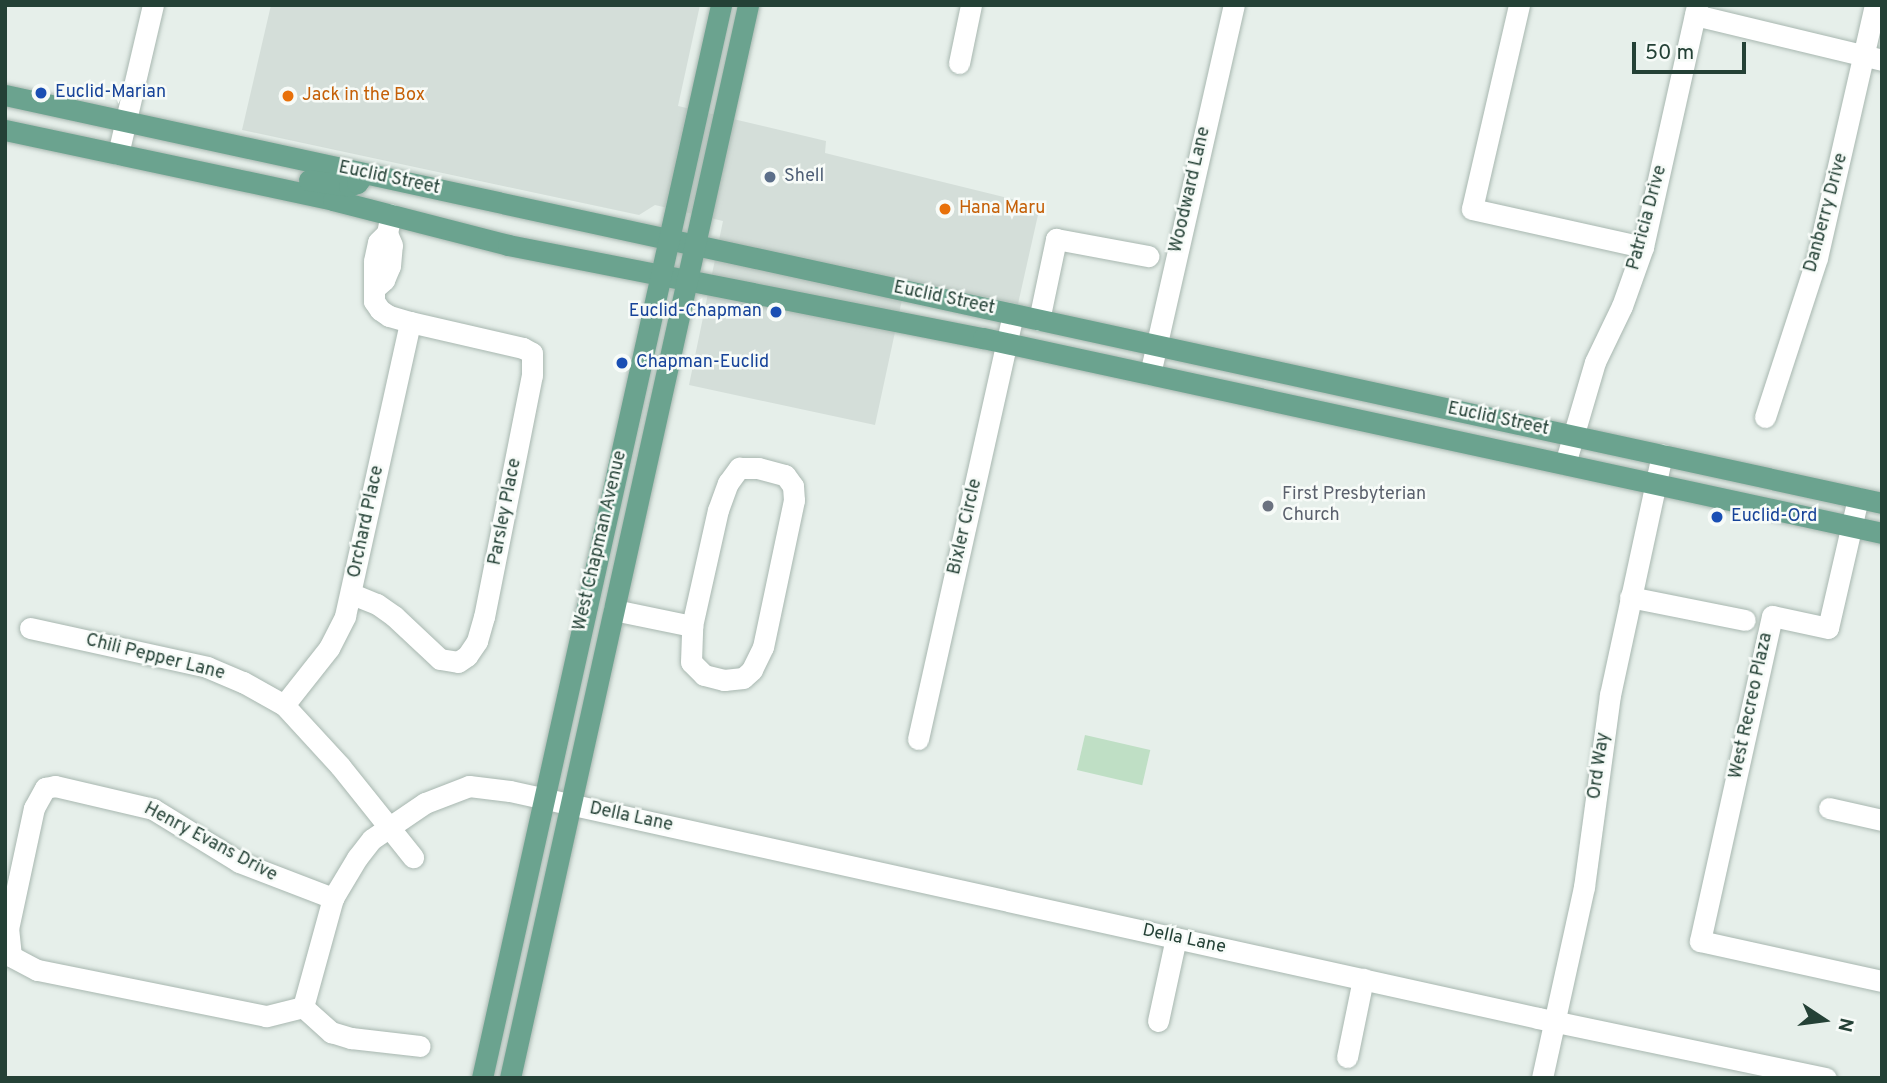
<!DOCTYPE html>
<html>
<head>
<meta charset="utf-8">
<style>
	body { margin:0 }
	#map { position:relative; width:1887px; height:1083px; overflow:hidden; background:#e6efea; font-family:Overpass,sans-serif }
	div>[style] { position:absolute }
	.built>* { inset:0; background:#d4ded9 }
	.green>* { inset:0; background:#bfdfc5; transform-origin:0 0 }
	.roads { filter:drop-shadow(0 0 2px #a8b7b0) drop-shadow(0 0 2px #a8b7b0) }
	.minor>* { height:21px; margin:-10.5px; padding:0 10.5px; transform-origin:10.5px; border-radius:10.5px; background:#fff }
	.major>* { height:21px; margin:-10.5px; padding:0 10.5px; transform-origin:10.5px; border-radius:10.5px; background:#6ba38f }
	.dots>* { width:19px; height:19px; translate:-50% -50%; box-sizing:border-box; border:4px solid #f7fbf8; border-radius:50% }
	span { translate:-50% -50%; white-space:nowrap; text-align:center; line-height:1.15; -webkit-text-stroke:5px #f7fbf8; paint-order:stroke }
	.transit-label { font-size:18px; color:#164399 }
	.left { translate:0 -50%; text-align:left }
	.right { translate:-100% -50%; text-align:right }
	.food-label { font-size:18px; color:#c56008 }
	.service-label { font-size:18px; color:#4e5e75 }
	.street-label { font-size:18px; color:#244136 }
	.worship-label { font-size:18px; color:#5b616d }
	.frame { position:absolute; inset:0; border:7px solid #244136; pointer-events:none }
	.north { position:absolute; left:1789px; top:985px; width:70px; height:70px; -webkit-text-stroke:5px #f7fbf8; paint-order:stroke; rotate:103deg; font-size:19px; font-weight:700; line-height:28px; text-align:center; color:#244136 }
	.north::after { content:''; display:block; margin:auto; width:24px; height:32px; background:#244136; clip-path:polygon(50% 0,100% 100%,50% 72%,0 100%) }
	.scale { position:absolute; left:1632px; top:42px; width:114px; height:32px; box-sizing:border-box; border:4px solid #244136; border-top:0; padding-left:9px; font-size:21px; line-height:24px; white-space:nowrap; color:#244136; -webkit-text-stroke:5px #f7fbf8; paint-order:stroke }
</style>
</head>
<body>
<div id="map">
	<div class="built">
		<i style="clip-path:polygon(271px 5px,700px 5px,678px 106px,826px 141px,825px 153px,1040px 206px,1018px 304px,906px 281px,875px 425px,689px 385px,723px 221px,655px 205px,639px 215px,242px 130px)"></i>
	</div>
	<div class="green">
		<i style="left:1085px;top:735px;width:67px;height:36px;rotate:13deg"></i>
	</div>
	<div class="roads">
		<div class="minor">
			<i style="left:1519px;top:5px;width:209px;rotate:103deg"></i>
			<i style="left:1472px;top:209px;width:175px;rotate:12.5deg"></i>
			<i style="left:1695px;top:15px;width:192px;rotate:13.5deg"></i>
			<i style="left:959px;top:63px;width:59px;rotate:-78.3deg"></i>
			<i style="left:118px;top:154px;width:153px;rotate:-76.8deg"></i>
			<i style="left:376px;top:287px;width:11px;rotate:-41deg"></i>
			<i style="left:384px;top:280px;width:15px;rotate:-67deg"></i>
			<i style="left:390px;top:266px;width:21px;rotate:-85deg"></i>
			<i style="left:392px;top:245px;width:13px;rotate:-113deg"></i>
			<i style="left:1039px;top:320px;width:83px;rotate:-78.1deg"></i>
			<i style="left:1056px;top:239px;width:94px;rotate:10.5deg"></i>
			<i style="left:1150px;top:374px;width:378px;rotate:-77.2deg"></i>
			<i style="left:1765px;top:417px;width:167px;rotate:-71.9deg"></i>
			<i style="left:1817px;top:258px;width:260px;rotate:-77.1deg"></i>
			<i style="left:1565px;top:464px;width:106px;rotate:-73.6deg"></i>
			<i style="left:1595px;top:362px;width:62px;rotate:-64.3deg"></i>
			<i style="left:1622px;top:306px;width:63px;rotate:-70.4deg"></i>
			<i style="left:1643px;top:247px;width:248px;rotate:-77.4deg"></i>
			<i style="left:739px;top:468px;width:19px"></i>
			<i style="left:758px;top:468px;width:28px;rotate:15deg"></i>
			<i style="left:785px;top:475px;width:14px;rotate:54deg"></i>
			<i style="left:793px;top:486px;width:14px;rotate:86deg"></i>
			<i style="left:794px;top:500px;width:150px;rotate:101.9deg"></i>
			<i style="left:763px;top:647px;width:25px;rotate:116deg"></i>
			<i style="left:752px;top:670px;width:12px;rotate:138deg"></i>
			<i style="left:743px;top:678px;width:19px;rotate:174deg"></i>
			<i style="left:724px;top:680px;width:21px;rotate:-166deg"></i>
			<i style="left:704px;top:675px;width:18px;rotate:-135deg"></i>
			<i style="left:691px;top:662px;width:36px;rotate:-88deg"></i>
			<i style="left:692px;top:626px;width:119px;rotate:-77.4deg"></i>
			<i style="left:718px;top:510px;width:29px;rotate:-70deg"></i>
			<i style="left:728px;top:483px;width:19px;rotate:-54deg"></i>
			<i style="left:1858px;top:498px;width:133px;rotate:103deg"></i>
			<i style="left:1828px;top:628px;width:57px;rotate:-167.9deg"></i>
			<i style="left:1772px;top:616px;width:333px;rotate:102.5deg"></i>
			<i style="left:1700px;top:941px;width:186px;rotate:12.4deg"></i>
			<i style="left:352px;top:594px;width:27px;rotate:22deg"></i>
			<i style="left:377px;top:604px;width:21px;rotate:35deg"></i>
			<i style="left:394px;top:616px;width:63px;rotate:43.1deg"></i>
			<i style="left:440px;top:659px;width:18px;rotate:9deg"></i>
			<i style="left:458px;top:662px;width:11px;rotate:-34deg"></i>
			<i style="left:467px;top:656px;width:18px;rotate:-56deg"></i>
			<i style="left:477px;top:641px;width:25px;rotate:-74deg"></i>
			<i style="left:484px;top:617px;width:247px;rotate:-78.8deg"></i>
			<i style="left:532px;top:375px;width:22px;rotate:-90deg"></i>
			<i style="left:532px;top:353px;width:10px;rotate:-151deg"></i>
			<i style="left:523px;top:348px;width:116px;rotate:-167deg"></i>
			<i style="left:410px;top:322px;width:22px;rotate:-164deg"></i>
			<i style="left:389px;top:316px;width:11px;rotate:-146deg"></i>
			<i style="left:380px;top:310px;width:11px;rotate:-124deg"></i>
			<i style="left:374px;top:301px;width:40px;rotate:-90deg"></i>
			<i style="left:374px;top:261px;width:19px;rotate:-78deg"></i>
			<i style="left:378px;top:242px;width:13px;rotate:-45deg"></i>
			<i style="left:387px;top:233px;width:19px;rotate:-78deg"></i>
			<i style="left:1630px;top:597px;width:117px;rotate:11.3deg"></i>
			<i style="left:614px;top:610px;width:80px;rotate:11.6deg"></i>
			<i style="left:30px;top:628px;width:181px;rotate:12.4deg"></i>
			<i style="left:207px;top:667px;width:39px;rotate:23deg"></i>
			<i style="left:243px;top:682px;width:47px;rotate:29.3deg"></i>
			<i style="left:284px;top:705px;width:83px;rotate:47.4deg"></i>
			<i style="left:340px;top:766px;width:117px;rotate:51.3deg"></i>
			<i style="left:284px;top:705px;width:73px;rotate:-51.7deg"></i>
			<i style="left:329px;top:648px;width:36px;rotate:-63deg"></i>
			<i style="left:345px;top:616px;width:301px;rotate:-77.5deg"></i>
			<i style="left:918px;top:739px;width:435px;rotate:-77.4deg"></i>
			<i style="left:1829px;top:808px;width:54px;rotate:12.8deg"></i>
			<i style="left:303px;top:1007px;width:113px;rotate:-74.6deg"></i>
			<i style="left:333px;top:898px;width:47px;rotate:-59deg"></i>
			<i style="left:357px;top:858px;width:24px;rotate:-52deg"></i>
			<i style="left:372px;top:839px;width:64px;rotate:-34.2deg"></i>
			<i style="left:425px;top:803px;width:47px;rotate:-21.1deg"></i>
			<i style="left:469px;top:786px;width:41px;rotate:7deg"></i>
			<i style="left:510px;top:791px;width:1053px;rotate:12.45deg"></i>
			<i style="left:1538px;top:1018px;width:294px;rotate:11.8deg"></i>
			<i style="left:303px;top:1007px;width:38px;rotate:166deg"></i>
			<i style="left:266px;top:1016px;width:234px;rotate:-168.6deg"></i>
			<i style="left:37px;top:970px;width:30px;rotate:-152deg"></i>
			<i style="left:11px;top:956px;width:27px;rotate:-96deg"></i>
			<i style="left:8px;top:929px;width:124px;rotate:-77.9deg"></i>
			<i style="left:34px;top:808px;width:23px;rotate:-61deg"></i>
			<i style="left:45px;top:788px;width:10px;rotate:-11deg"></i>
			<i style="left:55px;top:786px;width:101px;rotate:13.2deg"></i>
			<i style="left:153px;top:809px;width:101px;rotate:31.6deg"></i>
			<i style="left:239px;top:862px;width:101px;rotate:21deg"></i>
			<i style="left:303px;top:1007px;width:38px;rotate:42deg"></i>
			<i style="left:331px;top:1032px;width:21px;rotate:17deg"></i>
			<i style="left:351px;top:1038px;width:69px;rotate:6.6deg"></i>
			<i style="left:1158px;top:1021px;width:85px;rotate:-77.8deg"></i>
			<i style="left:1347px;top:1057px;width:80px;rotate:-78.4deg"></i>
			<i style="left:1542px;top:1078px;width:196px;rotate:-77.6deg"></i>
			<i style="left:1584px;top:887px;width:194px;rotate:-82.3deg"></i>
			<i style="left:1610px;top:695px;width:246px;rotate:-77.8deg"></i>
		</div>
		<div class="major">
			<i style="left:5px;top:95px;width:1921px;rotate:12.26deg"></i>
			<i style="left:5px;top:130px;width:335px;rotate:12deg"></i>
			<i style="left:333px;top:200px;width:181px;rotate:14.4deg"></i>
			<i style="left:508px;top:245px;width:484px;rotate:11.1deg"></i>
			<i style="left:983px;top:338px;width:920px;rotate:12.24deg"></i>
			<i style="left:309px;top:180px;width:40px;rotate:8.5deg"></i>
			<i style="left:349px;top:186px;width:9px;rotate:-21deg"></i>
			<i style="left:357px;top:183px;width:11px;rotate:-52deg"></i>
			<i style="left:482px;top:1078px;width:1099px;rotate:-77.44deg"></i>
			<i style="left:510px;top:1078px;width:1099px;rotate:-77.49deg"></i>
		</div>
	</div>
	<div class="dots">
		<i style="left:41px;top:93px;background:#1a4fb4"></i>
		<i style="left:288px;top:96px;background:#e8710a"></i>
		<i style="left:770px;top:177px;background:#5c6f8a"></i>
		<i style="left:945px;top:209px;background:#e8710a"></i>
		<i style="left:776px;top:312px;background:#1a4fb4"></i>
		<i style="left:622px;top:363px;background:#1a4fb4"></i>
		<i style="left:1268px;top:506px;background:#6b7280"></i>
		<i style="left:1717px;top:517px;background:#1a4fb4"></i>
	</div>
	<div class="transit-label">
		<span class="left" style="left:55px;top:93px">Euclid-Marian</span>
		<span class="right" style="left:762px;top:312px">Euclid-Chapman</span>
		<span class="left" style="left:636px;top:363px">Chapman-Euclid</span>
		<span class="left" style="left:1731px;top:517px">Euclid-Ord</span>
	</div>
	<div class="food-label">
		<span class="left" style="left:302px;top:96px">Jack in the Box</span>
		<span class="left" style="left:959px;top:209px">Hana Maru</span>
	</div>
	<div class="service-label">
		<span class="left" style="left:784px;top:177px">Shell</span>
	</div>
	<div class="street-label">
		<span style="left:389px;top:179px;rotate:12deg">Euclid Street</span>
		<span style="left:1191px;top:190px;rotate:-77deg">Woodward Lane</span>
		<span style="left:1827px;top:213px;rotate:-75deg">Danberry Drive</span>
		<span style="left:1648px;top:218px;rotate:-75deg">Patricia Drive</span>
		<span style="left:944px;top:299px;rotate:12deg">Euclid Street</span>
		<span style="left:1498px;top:420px;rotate:12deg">Euclid Street</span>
		<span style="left:506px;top:512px;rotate:-79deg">Parsley Place</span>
		<span style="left:367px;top:522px;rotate:-78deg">Orchard Place</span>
		<span style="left:966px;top:527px;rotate:-77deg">Bixler Circle</span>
		<span style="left:601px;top:541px;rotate:-77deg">West Chapman Avenue</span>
		<span style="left:155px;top:658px;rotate:14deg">Chili Pepper Lane</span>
		<span style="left:1752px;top:706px;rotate:-78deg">West Recreo Plaza</span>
		<span style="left:1600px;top:766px;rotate:-82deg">Ord Way</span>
		<span style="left:631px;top:818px;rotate:12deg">Della Lane</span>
		<span style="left:210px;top:843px;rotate:28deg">Henry Evans Drive</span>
		<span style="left:1184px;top:940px;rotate:12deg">Della Lane</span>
	</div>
	<div class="worship-label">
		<span class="left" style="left:1282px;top:506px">First Presbyterian<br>Church</span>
	</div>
	<div class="frame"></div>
	<div class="north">N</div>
	<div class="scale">50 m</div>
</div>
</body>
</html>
